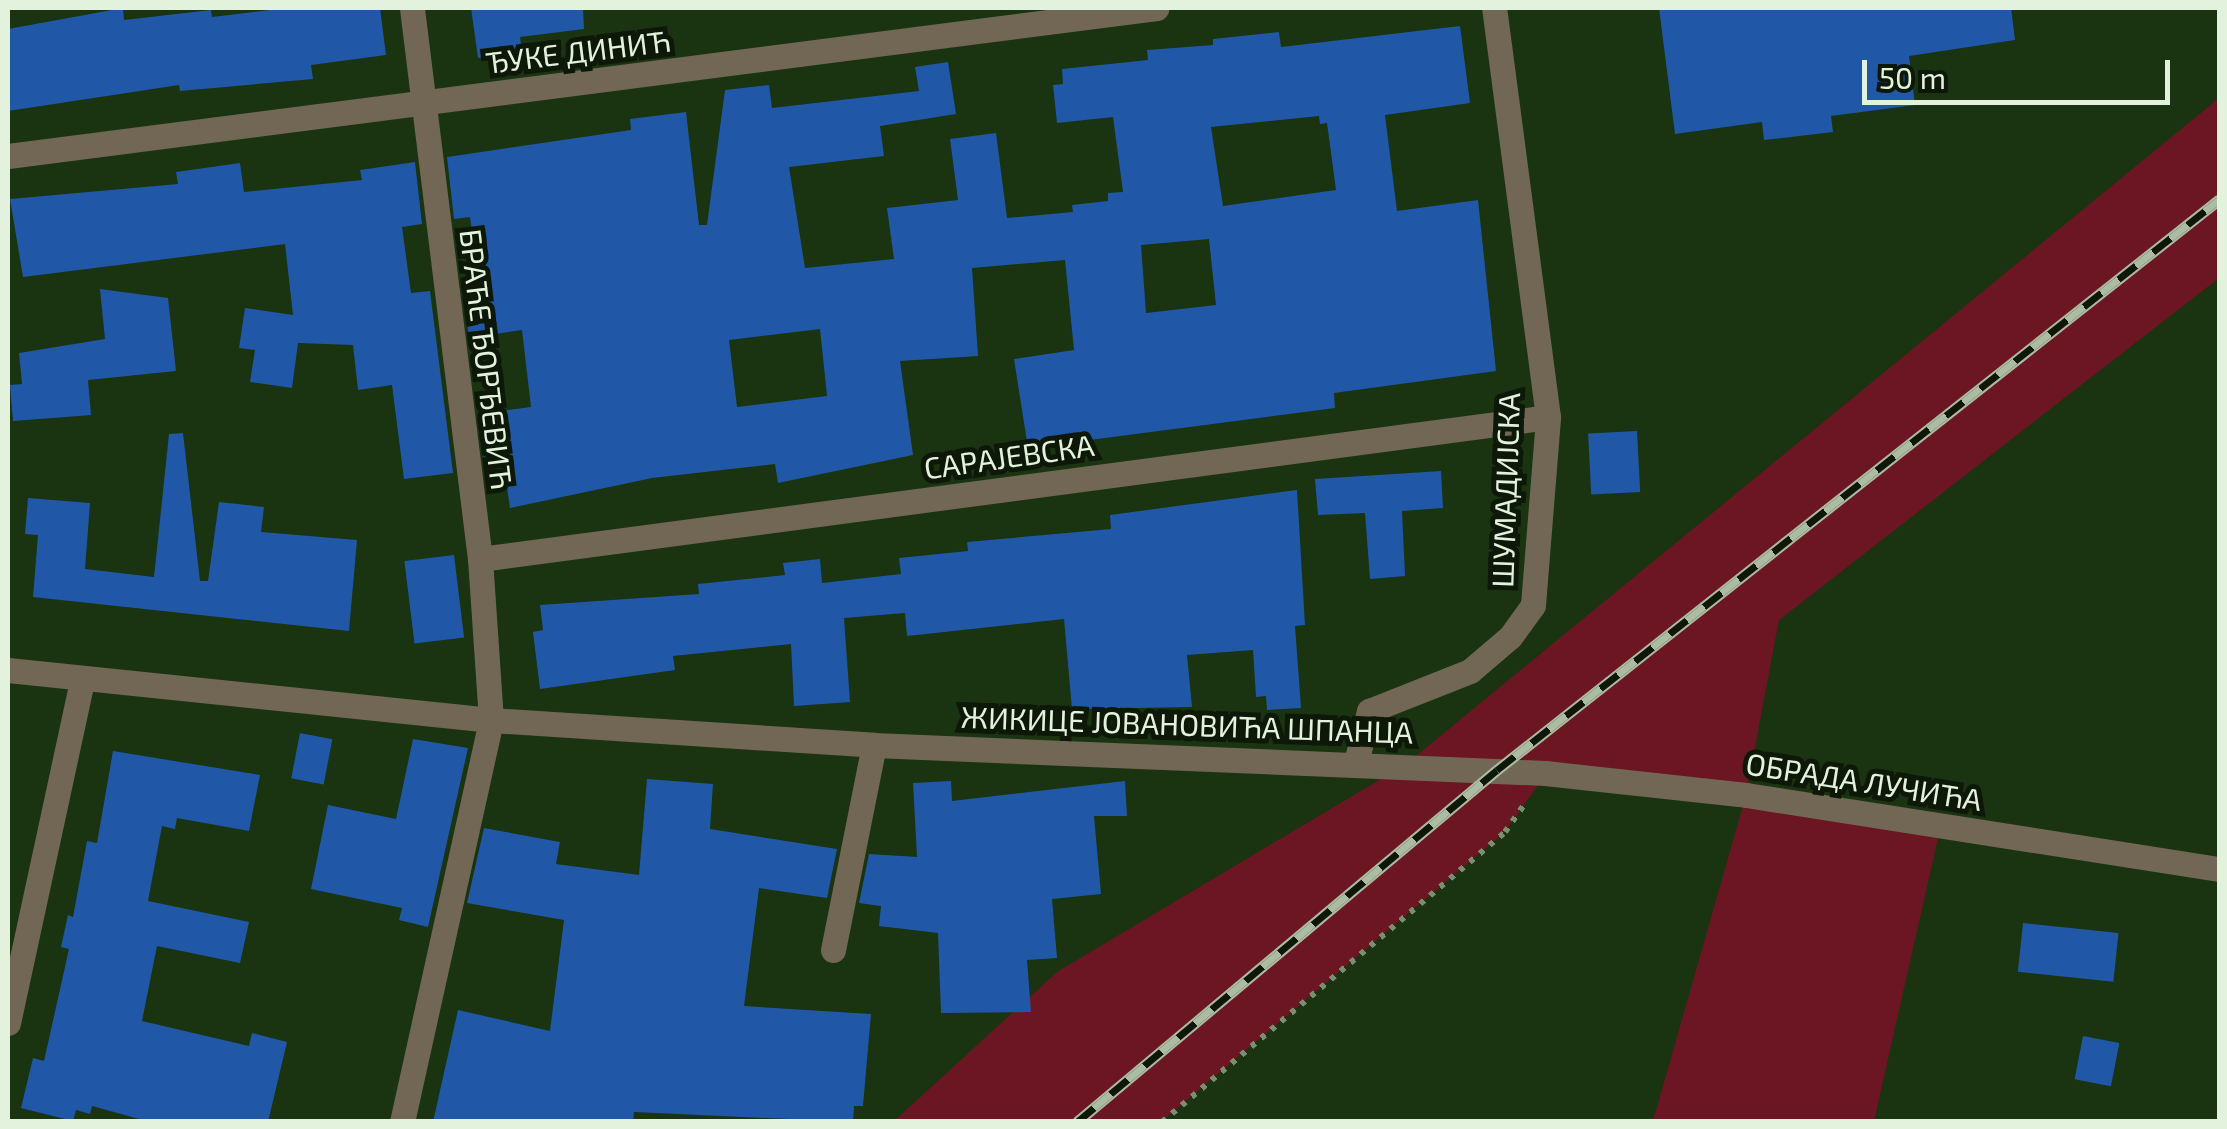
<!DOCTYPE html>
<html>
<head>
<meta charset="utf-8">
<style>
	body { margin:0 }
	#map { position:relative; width:2227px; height:1129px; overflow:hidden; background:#1a3310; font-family:"Exo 2",sans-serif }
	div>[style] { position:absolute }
	.green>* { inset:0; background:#6c1623 }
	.building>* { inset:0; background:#2058a7; transform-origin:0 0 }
	.path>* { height:6px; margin-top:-3px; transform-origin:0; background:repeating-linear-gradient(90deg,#7a8f72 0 5px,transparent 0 13px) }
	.minor>* { height:25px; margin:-12.5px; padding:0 12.5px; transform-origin:12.5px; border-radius:12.5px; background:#726755 }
	.rail>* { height:11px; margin-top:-5.5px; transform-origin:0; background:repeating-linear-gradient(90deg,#0d1809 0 22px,#aabda3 0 44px); box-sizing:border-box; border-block:2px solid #aabda3 }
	span { translate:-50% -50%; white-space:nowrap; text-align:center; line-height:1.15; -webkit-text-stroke:10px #0d1809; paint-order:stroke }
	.street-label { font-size:30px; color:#e2f2dc }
	.frame { position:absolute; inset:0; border:10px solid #e2f2dc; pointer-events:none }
	.scale { position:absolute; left:1862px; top:60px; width:308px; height:45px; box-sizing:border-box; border:5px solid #e2f2dc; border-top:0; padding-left:12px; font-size:30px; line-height:35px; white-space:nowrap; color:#e2f2dc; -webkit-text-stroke:8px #0d1809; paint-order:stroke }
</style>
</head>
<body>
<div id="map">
	<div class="green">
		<i style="clip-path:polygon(2219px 98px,2219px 278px,1779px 620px,1746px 795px,1941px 825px,1874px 1121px,1653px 1121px,1746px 795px,1546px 774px,1505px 832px,1162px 1121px,893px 1122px,1057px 972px,1406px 764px)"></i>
	</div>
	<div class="building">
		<i style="clip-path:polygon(123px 8px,124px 20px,211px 10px,212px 17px,286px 8px,380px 8px,386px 55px,311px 65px,313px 79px,180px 91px,179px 85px,8px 111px,8px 29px)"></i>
		<i style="clip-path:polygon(471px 8px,583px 8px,584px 29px,520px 37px,522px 52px,478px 58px)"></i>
		<i style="clip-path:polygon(1659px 8px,2011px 8px,2015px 40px,1909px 56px,1915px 105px,1831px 116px,1833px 132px,1764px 140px,1762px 122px,1675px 134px)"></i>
		<i style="clip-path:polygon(evenodd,1460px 26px,1470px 103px,1385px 115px,1397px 211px,1478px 200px,1496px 371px,1334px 393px,1335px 408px,1028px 448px,1014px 359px,1074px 350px,1065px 260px,972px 268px,978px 356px,900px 361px,913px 455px,778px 483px,775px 464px,652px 478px,510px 508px,504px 466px,485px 469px,479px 414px,531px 407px,522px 330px,469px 338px,463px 286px,479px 284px,470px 217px,454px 219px,447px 157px,631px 130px,630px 119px,686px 112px,699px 225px,707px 225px,725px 90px,769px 85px,772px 108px,919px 91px,915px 67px,948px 62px,956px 114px,880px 126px,884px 156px,789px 167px,805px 268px,894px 259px,887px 208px,958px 200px,950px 139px,996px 133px,1007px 218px,1073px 212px,1072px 205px,1108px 201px,1108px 193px,1123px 192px,1113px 117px,1057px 123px,1053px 85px,1063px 84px,1062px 69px,1148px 60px,1147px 50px,1213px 45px,1213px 39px,1279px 32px,1281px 47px,1460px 26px,1319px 116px,1320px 124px,1327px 123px,1336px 190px,1223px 206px,1211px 127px,1319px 116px,1460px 26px,1209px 239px,1216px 305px,1146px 313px,1141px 245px,1209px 239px,1460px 26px,820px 329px,827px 396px,737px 407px,729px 340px,820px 329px)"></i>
		<i style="clip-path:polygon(415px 162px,422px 224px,402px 227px,411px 293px,430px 291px,453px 473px,404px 479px,392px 385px,358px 390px,353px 345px,298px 343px,292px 388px,250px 382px,255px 350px,239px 348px,245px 308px,293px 315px,285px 244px,23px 277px,10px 199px,178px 184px,176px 172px,240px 163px,244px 192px,362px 180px,360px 170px)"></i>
		<i style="clip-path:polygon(100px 289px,168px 298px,176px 371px,88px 380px,91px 415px,13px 421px,10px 385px,22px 384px,19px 353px,105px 339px)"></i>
		<i style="left:1637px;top:431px;width:61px;height:49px;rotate:87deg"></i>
		<i style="clip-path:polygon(183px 433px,200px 581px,208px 581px,219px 502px,264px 507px,261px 532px,357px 540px,349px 631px,33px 597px,38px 535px,25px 534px,28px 498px,90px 503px,85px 569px,154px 577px,169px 434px)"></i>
		<i style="clip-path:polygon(1441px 471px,1443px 508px,1402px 511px,1405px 576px,1370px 579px,1365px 513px,1318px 515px,1315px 479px)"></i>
		<i style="clip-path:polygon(1297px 490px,1305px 625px,1295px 626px,1301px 708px,1267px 710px,1266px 696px,1256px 697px,1253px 650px,1187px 655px,1192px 707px,1072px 709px,1064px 619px,907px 636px,905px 613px,844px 618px,850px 702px,794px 706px,791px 644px,673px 656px,675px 670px,540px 689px,533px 632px,543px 630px,540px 605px,699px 594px,698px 584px,785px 575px,783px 563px,820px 559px,822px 583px,901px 574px,899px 558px,968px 551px,967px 542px,1111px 529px,1110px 515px)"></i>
		<i style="left:454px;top:555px;width:83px;height:50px;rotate:83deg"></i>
		<i style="left:300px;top:733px;width:33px;height:46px;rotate:11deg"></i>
		<i style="clip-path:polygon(413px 739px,468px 748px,428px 927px,399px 920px,402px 908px,311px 889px,328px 805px,396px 819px)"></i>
		<i style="clip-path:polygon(113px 751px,260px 775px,249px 831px,177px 818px,175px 829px,162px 826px,148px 901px,249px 922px,240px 963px,157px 946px,142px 1021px,249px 1046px,252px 1033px,287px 1042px,268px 1122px,150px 1122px,92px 1106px,90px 1114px,76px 1110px,73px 1121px,21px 1108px,33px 1058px,44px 1061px,69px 949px,61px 947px,68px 915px,73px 917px,87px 841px,97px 843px)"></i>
		<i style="clip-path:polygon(647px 779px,713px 784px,710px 829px,837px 849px,827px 898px,759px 888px,744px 1006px,871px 1014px,863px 1106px,854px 1106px,853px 1122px,634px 1112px,633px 1122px,433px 1122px,458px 1010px,550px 1031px,564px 920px,467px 903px,484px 828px,560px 842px,556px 864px,639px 875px)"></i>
		<i style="clip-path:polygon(951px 781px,952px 801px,1125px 781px,1127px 816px,1094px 816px,1101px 894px,1052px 899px,1057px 958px,1027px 960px,1031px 1012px,941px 1013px,938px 933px,879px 926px,881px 906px,859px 903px,869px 854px,917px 857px,913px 783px)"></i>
		<i style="left:2023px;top:923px;width:96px;height:49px;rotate:6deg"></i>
		<i style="left:2083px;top:1036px;width:37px;height:44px;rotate:11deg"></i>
	</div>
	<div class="path">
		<i style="left:1162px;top:1122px;width:449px;rotate:-40.2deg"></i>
		<i style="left:1505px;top:832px;width:35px;rotate:-55deg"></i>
	</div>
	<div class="minor">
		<i style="left:8px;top:156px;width:1158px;rotate:-7.34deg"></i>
		<i style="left:480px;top:559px;width:1077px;rotate:-7.57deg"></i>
		<i style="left:8px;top:670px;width:486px;rotate:5.9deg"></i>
		<i style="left:491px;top:720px;width:384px;rotate:3.7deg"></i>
		<i style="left:874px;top:745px;width:672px;rotate:2.39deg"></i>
		<i style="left:1545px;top:773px;width:202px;rotate:6.2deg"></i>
		<i style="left:1746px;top:795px;width:480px;rotate:8.9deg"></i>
		<i style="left:1356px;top:762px;width:53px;rotate:-75.7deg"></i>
		<i style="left:1369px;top:711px;width:109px;rotate:-21.6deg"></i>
		<i style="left:1470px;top:671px;width:52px;rotate:-40.4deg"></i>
		<i style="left:1510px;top:637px;width:39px;rotate:-54deg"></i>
		<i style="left:1533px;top:605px;width:189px;rotate:-85.4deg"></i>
		<i style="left:1548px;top:417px;width:413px;rotate:-97.5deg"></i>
		<i style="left:833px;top:950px;width:209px;rotate:-78.7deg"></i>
		<i style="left:8px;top:1023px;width:351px;rotate:-77.8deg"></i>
		<i style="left:402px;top:1122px;width:412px;rotate:-77.5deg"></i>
		<i style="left:491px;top:720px;width:161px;rotate:-93.9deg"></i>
		<i style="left:480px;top:559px;width:555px;rotate:-97.04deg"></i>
	</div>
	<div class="rail">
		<i style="left:1077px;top:1122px;width:548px;rotate:-39.97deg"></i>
		<i style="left:1497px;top:770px;width:921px;rotate:-38.3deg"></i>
	</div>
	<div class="street-label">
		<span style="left:578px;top:51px;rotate:-7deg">ЂУКЕ ДИНИЋ</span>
		<span style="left:487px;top:359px;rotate:83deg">БРАЋЕ ЂОРЂЕВИЋ</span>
		<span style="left:1009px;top:456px;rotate:-8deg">САРАЈЕВСКА</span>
		<span style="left:1505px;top:490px;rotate:-88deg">ШУМАДИЈСКА</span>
		<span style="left:1187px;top:724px;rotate:2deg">ЖИКИЦЕ ЈОВАНОВИЋА ШПАНЦА</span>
		<span style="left:1864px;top:781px;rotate:9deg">ОБРАДА ЛУЧИЋА</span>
	</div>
	<div class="frame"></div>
	<div class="scale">50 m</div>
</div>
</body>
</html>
